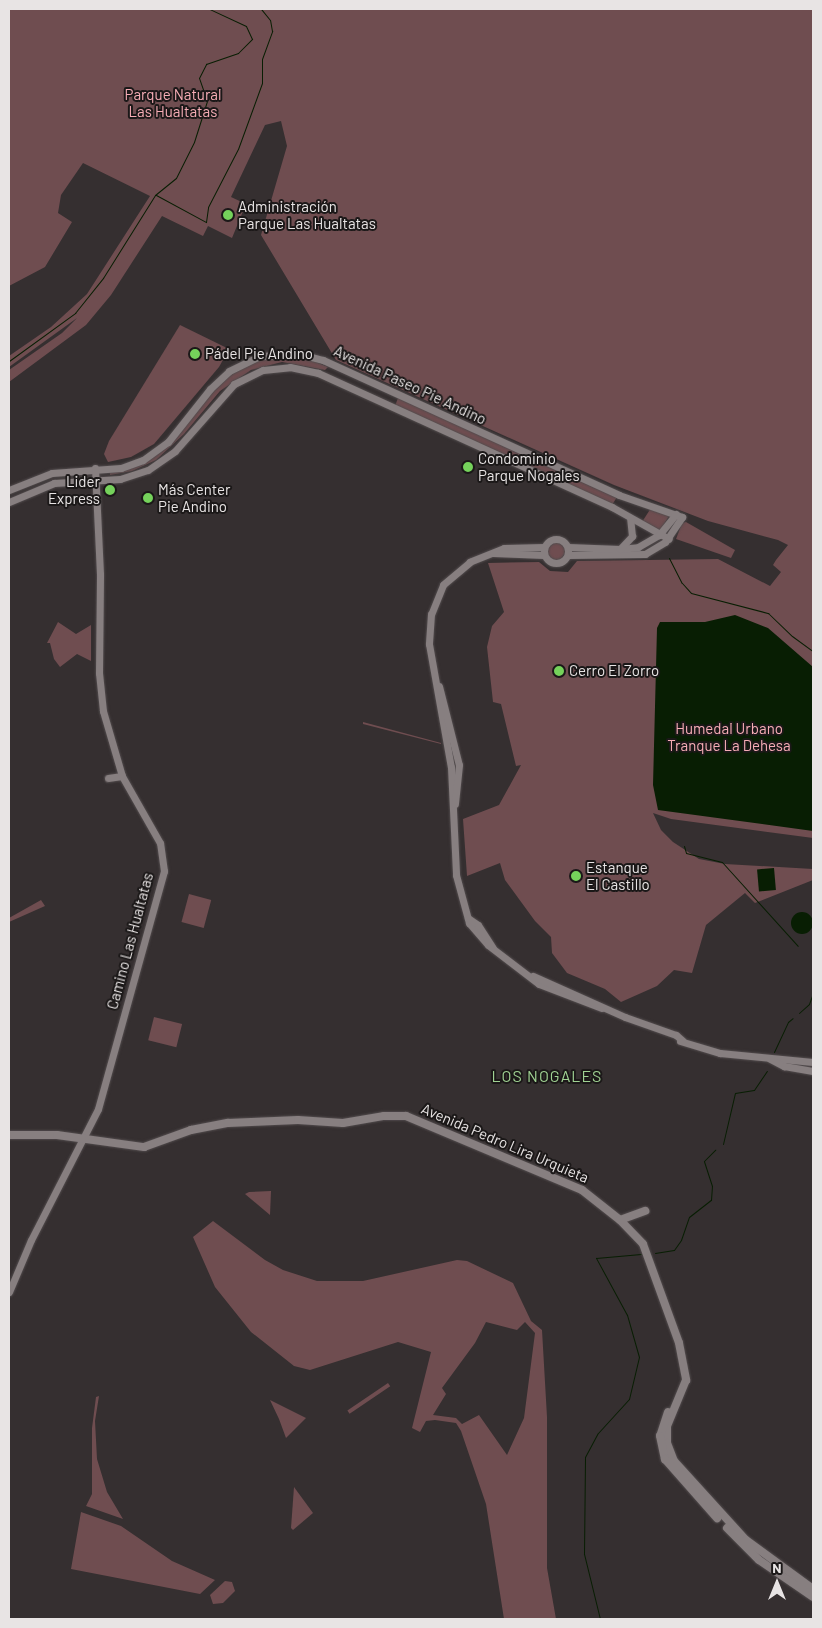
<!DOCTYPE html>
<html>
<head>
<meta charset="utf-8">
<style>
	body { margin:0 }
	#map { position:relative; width:822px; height:1628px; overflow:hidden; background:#352f30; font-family:Barlow,sans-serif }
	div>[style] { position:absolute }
	.green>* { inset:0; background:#6f4d50; transform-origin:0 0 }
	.round { border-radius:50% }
	.water>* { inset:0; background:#081e03; transform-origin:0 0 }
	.stream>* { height:1px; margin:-0.5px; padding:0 0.5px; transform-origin:0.5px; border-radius:0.5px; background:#081e03 }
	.roads { filter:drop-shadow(0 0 1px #524c4d) drop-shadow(0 0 1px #524c4d) }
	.tertiary>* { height:7px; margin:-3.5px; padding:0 3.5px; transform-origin:3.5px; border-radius:3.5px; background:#877f80 }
	.tertiary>.ring { margin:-3.5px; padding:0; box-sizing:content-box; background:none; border:7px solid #877f80; border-radius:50% }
	.secondary>* { height:8px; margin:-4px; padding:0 4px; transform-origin:4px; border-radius:4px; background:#877f80 }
	.dots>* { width:14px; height:14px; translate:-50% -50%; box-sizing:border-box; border:2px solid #1b1818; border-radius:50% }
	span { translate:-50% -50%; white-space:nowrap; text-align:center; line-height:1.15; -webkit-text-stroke:4px #1b1818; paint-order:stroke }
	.park-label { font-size:15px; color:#f7adb6 }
	.poi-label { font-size:15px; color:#e8e4e4 }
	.left { translate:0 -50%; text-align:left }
	.right { translate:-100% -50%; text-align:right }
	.street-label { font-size:15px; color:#e8e4e4 }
	.neighbourhood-label { font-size:16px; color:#a0d293; letter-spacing:1px }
	.frame { position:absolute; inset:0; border:10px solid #e8e4e4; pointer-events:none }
	.north { position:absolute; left:752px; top:1558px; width:50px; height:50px; -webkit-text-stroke:4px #1b1818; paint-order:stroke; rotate:0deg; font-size:14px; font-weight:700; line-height:20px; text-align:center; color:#e8e4e4 }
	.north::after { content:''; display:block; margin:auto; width:18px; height:22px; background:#e8e4e4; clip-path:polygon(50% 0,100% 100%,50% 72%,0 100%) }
</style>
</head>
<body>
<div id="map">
	<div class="green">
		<i style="clip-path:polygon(9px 9px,813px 9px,813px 838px,671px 819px,653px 813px,661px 830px,673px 842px,699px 859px,725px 864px,813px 869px,813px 880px,755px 903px,745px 893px,706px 925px,692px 973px,674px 970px,657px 986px,621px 1002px,605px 989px,567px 973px,552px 953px,551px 937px,535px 921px,505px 880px,500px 863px,467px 876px,463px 819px,499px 805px,521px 765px,516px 766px,501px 704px,493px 702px,487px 647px,492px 626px,504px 612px,488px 563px,539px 562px,550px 571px,568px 572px,577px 561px,718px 559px,770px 586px,781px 572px,773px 565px,776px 560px,788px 545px,778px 540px,708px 521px,614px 485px,336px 360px,261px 235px,287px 146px,281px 121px,265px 125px,231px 197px,246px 204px,232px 238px,208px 226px,203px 236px,162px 216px,111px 295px,86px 325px,9px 382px,9px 370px,62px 333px,77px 318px,9px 367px,9px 356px,51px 327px,87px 294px,150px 196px,83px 163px,61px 195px,58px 213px,72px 222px,45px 267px,9px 286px)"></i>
		<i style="clip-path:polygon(180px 325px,229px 349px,219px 367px,154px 444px,131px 457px,108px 462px,104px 454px,109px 441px)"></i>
		<i style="clip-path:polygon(265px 357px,303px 357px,328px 367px,325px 370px,282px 362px,251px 370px,220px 391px,184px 434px,156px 460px,132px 471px,110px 475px,110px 472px,142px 465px,159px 453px,211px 390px,233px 371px)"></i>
		<i style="clip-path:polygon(398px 398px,427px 411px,617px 497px,612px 505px,395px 406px)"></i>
		<i style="clip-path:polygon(651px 508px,669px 516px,660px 531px,642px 522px)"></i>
		<i style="clip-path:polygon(686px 522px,735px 550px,731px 558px,676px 539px,682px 523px)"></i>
		<i class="round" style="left:547px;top:542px;width:18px;height:18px"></i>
		<i style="clip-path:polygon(58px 622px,76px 634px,91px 625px,91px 661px,77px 654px,60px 667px,54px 659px,50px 643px,47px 643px)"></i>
		<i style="clip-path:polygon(363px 722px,441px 743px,441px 744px,363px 724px)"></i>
		<i style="left:189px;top:894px;width:23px;height:29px;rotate:15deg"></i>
		<i style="clip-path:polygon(41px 900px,45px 906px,9px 922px,9px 918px)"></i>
		<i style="left:154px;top:1017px;width:29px;height:24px;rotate:14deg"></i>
		<i style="clip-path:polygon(271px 1191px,270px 1215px,245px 1194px,249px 1192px)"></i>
		<i style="clip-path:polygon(evenodd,213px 1221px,265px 1260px,283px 1270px,317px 1281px,363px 1281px,457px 1260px,467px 1261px,513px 1283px,531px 1321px,542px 1330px,547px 1417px,547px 1568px,556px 1619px,504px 1619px,486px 1504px,461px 1431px,456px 1423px,435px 1420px,426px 1421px,420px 1432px,412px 1428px,431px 1352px,398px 1342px,310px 1370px,294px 1366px,251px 1332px,215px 1287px,193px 1237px,213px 1221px,486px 1322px,517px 1330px,525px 1322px,535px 1333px,524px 1418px,507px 1455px,479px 1415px,462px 1424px,456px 1418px,433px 1415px,446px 1394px,442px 1388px,475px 1343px,486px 1322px)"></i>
		<i style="left:388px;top:1383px;width:4px;height:49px;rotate:56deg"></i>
		<i style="clip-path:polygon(99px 1396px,95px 1421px,97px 1459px,107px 1492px,123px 1519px,86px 1506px,92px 1494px,92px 1428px,96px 1397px)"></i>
		<i style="clip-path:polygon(270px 1400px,306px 1418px,286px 1438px,279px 1419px)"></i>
		<i style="clip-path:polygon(294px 1487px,313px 1513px,293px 1530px,291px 1528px)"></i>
		<i style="clip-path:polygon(81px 1512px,121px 1526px,172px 1561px,215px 1580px,200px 1594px,71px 1569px)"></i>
		<i style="clip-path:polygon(225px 1581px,232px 1582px,235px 1591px,223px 1603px,213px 1604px,210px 1595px)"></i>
	</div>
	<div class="water">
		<i style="clip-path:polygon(735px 615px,768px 628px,813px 667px,813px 831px,658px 810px,653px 785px,657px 628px,660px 622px,705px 622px)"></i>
		<i style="left:774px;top:868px;width:22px;height:17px;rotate:85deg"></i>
		<i class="round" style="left:791px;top:912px;width:22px;height:22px"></i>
	</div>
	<div class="stream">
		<i style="left:156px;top:195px;width:57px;rotate:28.4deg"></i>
		<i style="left:206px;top:222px;width:15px;rotate:-82deg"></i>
		<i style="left:208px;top:207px;width:65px;rotate:-62.7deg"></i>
		<i style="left:238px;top:149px;width:70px;rotate:-70deg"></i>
		<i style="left:262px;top:83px;width:24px;rotate:-90deg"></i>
		<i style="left:262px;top:59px;width:30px;rotate:-70deg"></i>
		<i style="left:272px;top:31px;width:11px;rotate:-100deg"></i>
		<i style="left:270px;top:20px;width:14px;rotate:-129deg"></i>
		<i style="left:9px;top:361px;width:82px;rotate:-36deg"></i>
		<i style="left:75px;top:313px;width:45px;rotate:-51.3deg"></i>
		<i style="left:103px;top:278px;width:98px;rotate:-57.9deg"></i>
		<i style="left:155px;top:195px;width:27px;rotate:-39deg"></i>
		<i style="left:176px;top:178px;width:40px;rotate:-63.4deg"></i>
		<i style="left:194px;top:142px;width:43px;rotate:-72.4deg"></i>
		<i style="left:207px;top:101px;width:24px;rotate:-109deg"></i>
		<i style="left:199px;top:78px;width:16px;rotate:-63deg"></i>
		<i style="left:206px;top:64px;width:34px;rotate:-19deg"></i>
		<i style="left:238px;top:53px;width:20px;rotate:-45deg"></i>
		<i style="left:252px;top:39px;width:14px;rotate:-115deg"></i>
		<i style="left:246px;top:26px;width:40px;rotate:-155deg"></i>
		<i style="left:669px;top:558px;width:28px;rotate:63deg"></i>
		<i style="left:682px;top:583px;width:13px;rotate:48deg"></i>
		<i style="left:691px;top:593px;width:80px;rotate:14.6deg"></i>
		<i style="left:768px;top:613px;width:33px;rotate:44deg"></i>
		<i style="left:792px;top:636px;width:26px;rotate:36deg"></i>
		<i style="left:684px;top:846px;width:7px;rotate:74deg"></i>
		<i style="left:686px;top:853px;width:37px;rotate:14deg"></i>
		<i style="left:722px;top:862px;width:113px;rotate:47.9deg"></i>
		<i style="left:812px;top:875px;width:5px;rotate:79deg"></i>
		<i style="left:799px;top:1013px;width:13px;rotate:-42deg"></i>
		<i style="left:809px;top:1004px;width:12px;rotate:-70deg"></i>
		<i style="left:774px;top:1052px;width:33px;rotate:-65deg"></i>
		<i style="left:788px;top:1022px;width:6px;rotate:-39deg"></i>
		<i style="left:723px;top:1144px;width:52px;rotate:-76.8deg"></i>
		<i style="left:735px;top:1093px;width:19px;rotate:-9deg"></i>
		<i style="left:754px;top:1090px;width:23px;rotate:-56deg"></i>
		<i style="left:655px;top:1253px;width:19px;rotate:-9deg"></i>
		<i style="left:674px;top:1250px;width:12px;rotate:-55deg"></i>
		<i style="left:681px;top:1240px;width:24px;rotate:-71deg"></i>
		<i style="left:689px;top:1217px;width:28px;rotate:-38deg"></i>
		<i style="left:711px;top:1200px;width:14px;rotate:-86deg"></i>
		<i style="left:712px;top:1186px;width:26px;rotate:-108deg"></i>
		<i style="left:704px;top:1161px;width:16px;rotate:-45deg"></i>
		<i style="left:600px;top:1619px;width:67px;rotate:-103.8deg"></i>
		<i style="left:584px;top:1554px;width:97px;rotate:-89.4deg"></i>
		<i style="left:585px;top:1457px;width:27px;rotate:-62deg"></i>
		<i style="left:598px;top:1433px;width:46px;rotate:-47.6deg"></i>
		<i style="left:629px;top:1399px;width:43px;rotate:-76.6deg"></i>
		<i style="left:639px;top:1357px;width:44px;rotate:-105.9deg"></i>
		<i style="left:627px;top:1315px;width:65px;rotate:-118.5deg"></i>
		<i style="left:596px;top:1258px;width:45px;rotate:-5.1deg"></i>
	</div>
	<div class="roads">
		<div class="tertiary">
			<i style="left:9px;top:490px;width:46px;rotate:-21.6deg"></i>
			<i style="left:52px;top:473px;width:69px;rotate:-4.1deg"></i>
			<i style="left:121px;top:468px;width:23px;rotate:-20deg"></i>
			<i style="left:143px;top:460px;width:31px;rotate:-36deg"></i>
			<i style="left:168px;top:442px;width:68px;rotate:-51.6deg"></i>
			<i style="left:210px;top:389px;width:26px;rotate:-43deg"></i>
			<i style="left:229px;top:371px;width:34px;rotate:-26deg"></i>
			<i style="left:260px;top:356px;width:40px;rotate:-2.9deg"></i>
			<i style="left:300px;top:354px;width:24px;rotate:15deg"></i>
			<i style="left:323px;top:360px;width:325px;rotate:24.5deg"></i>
			<i style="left:619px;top:495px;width:67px;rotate:19.2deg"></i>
			<i style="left:682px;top:517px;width:30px;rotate:124deg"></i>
			<i style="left:665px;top:542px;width:23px;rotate:149deg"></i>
			<i style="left:645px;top:554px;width:77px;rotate:179.3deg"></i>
			<i style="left:9px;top:502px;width:49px;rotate:-22.9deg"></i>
			<i style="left:54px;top:483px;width:66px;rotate:-3.5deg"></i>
			<i style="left:120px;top:479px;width:29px;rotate:-18deg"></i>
			<i style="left:148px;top:470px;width:33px;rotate:-35deg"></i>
			<i style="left:175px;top:451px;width:89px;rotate:-48.6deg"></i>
			<i style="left:234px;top:384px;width:32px;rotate:-26deg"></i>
			<i style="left:263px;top:370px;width:27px;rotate:-6deg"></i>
			<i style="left:290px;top:367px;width:29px;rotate:12deg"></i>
			<i style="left:318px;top:373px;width:323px;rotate:24.5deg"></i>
			<i style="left:612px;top:507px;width:65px;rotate:29.3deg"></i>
			<i class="ring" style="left:544px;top:539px;width:17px;height:17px"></i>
			<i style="left:544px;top:547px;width:40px;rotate:178.6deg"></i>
			<i style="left:504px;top:548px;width:37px;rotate:158deg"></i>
			<i style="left:470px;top:562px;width:35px;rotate:140deg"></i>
			<i style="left:443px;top:585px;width:31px;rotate:112deg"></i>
			<i style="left:431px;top:614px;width:30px;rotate:94deg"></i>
			<i style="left:429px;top:644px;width:125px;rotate:79.9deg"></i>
			<i style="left:451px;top:767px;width:108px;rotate:87.3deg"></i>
			<i style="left:456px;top:875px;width:50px;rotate:74.8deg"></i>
			<i style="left:469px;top:923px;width:29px;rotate:49deg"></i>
			<i style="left:488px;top:945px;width:64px;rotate:37.4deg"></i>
			<i style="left:539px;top:984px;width:67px;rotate:20.9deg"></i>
			<i style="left:568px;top:547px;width:52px;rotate:2.2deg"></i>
			<i style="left:620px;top:549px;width:18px;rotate:-6deg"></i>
			<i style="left:638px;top:547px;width:24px;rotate:-30deg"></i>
			<i style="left:659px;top:535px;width:27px;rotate:-51deg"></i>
			<i style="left:620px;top:549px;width:18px;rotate:-47deg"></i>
			<i style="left:632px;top:536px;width:18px;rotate:-96deg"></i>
			<i style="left:493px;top:553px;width:51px;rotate:2.2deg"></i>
			<i style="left:439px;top:686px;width:81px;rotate:75.8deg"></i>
			<i style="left:459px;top:765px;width:39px;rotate:96deg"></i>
			<i style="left:108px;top:778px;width:14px;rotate:-8deg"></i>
			<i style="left:468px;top:918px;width:12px;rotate:35deg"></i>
			<i style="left:478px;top:925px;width:27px;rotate:57deg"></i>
			<i style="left:533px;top:976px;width:101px;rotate:24deg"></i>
			<i style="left:625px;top:1017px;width:54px;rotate:19.4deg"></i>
			<i style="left:676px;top:1035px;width:9px;rotate:41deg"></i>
			<i style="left:680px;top:1041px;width:42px;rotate:16.7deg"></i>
			<i style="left:720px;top:1053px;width:93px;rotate:5.5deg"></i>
			<i style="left:770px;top:1059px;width:16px;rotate:27deg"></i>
			<i style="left:784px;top:1066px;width:29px;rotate:10deg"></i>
			<i style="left:9px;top:1292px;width:56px;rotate:-67.1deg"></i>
			<i style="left:31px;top:1240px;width:147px;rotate:-62.9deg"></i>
			<i style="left:98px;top:1109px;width:247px;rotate:-74.5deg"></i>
			<i style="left:164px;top:871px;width:28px;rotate:-98deg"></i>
			<i style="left:160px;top:843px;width:77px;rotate:-119.6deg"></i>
			<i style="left:122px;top:776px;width:68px;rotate:-106.3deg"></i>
			<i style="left:103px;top:711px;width:38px;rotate:-96deg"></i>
			<i style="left:99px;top:673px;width:99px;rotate:-89.4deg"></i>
			<i style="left:100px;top:574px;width:106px;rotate:-92.7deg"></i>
		</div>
		<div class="secondary">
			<i style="left:9px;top:1135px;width:48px"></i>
			<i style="left:57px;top:1135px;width:88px;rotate:7.9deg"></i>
			<i style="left:144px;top:1147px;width:50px;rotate:-19.9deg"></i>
			<i style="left:191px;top:1130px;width:38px;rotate:-11deg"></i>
			<i style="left:228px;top:1123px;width:70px;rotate:-2.5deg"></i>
			<i style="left:298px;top:1120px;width:45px;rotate:3.8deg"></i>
			<i style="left:343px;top:1123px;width:42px;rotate:-9.7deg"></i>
			<i style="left:384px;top:1116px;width:22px"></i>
			<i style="left:406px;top:1116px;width:191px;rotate:22.8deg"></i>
			<i style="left:582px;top:1190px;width:48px;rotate:38.3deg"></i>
			<i style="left:620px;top:1220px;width:33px;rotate:46deg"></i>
			<i style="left:643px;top:1244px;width:105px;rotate:70deg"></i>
			<i style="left:679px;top:1343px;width:38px;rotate:79deg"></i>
			<i style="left:686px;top:1380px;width:50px;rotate:112.4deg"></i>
			<i style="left:667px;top:1426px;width:17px;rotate:90deg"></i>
			<i style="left:667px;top:1443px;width:19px;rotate:69deg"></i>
			<i style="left:674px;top:1461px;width:107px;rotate:47.7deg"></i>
			<i style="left:746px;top:1540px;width:83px;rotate:36.2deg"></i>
			<i style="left:620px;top:1220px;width:27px;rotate:-20deg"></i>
			<i style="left:668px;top:1412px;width:25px;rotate:108deg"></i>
			<i style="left:660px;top:1436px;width:24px;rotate:78deg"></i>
			<i style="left:665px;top:1459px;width:79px;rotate:48.6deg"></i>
			<i style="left:727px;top:1528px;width:45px;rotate:45deg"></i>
			<i style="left:759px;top:1560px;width:65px;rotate:34.4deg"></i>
		</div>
	</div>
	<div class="dots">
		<i style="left:228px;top:215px;background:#75d25b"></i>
		<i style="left:195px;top:354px;background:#75d25b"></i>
		<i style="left:468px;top:467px;background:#75d25b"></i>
		<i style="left:110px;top:490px;background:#75d25b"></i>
		<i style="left:148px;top:498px;background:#75d25b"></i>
		<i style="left:559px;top:671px;background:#75d25b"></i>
		<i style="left:576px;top:876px;background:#75d25b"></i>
	</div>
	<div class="park-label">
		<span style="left:173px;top:103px">Parque Natural<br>Las Hualtatas</span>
		<span style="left:729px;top:737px">Humedal Urbano<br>Tranque La Dehesa</span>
	</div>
	<div class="poi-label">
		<span class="left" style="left:238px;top:215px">Administración<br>Parque Las Hualtatas</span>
		<span class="left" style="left:205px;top:354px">Pádel Pie Andino</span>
		<span class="left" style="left:478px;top:467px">Condominio<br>Parque Nogales</span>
		<span class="right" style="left:100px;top:490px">Lider<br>Express</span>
		<span class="left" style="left:158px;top:498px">Más Center<br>Pie Andino</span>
		<span class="left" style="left:569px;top:671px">Cerro El Zorro</span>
		<span class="left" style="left:586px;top:876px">Estanque<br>El Castillo</span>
	</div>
	<div class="street-label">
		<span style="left:410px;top:385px;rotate:25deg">Avenida Paseo Pie Andino</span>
		<span style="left:130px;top:941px;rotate:-75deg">Camino Las Hualtatas</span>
		<span style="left:505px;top:1143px;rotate:23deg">Avenida Pedro Lira Urquieta</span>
	</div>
	<div class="neighbourhood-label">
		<span style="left:547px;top:1076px">LOS NOGALES</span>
	</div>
	<div class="frame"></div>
	<div class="north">N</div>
</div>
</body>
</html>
